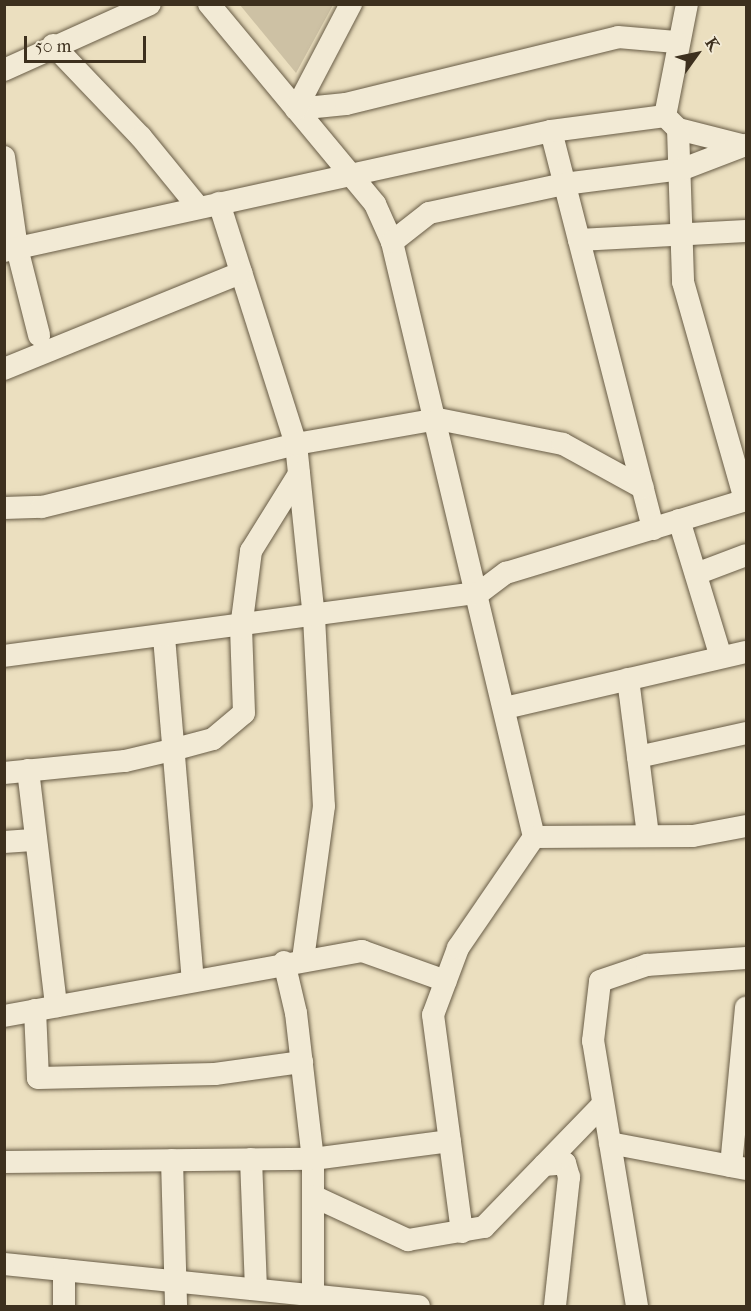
<!DOCTYPE html>
<html>
<head>
<meta charset="utf-8">
<style>
	body { margin:0 }
	#map { position:relative; width:751px; height:1311px; overflow:hidden; background:#ebdfbf; font-family:"IM FELL French Canon",serif }
	div>[style] { position:absolute }
	.green>* { inset:0; background:#cdc1a4 }
	.roads { filter:drop-shadow(0 0 2px #685c46) drop-shadow(0 0 2px #685c46) }
	.minor>* { height:22px; margin:-11px; padding:0 11px; transform-origin:11px; border-radius:11px; background:#f2ead5 }
	span { translate:-50% -50%; white-space:nowrap; text-align:center; line-height:1.15; -webkit-text-stroke:6px #f2ead5; paint-order:stroke }
	.frame { position:absolute; inset:0; border:6px solid #3d301e; pointer-events:none }
	.north { position:absolute; left:667px; top:24px; width:60px; height:60px; -webkit-text-stroke:4px #f2ead5; paint-order:stroke; rotate:57deg; font-size:16px; font-weight:700; line-height:24px; text-align:center; color:#3d301e }
	.north::after { content:''; display:block; margin:auto; width:21px; height:27px; background:#3d301e; clip-path:polygon(50% 0,100% 100%,50% 72%,0 100%) }
	.scale { position:absolute; left:24px; top:36px; width:122px; height:27px; box-sizing:border-box; border:3px solid #3d301e; border-top:0; padding-left:8px; font-size:18px; line-height:21px; white-space:nowrap; color:#3d301e; -webkit-text-stroke:4px #f2ead5; paint-order:stroke }
</style>
</head>
<body>
<div id="map">
	<div class="green">
		<i style="clip-path:polygon(240px 5px,333px 5px,296px 73px)"></i>
	</div>
	<div class="roads">
		<div class="minor">
			<i style="left:209px;top:4px;width:260px;rotate:50.3deg"></i>
			<i style="left:375px;top:204px;width:42px;rotate:65.9deg"></i>
			<i style="left:392px;top:242px;width:612px;rotate:76.58deg"></i>
			<i style="left:687px;top:4px;width:114px;rotate:101.1deg"></i>
			<i style="left:665px;top:116px;width:18px;rotate:45deg"></i>
			<i style="left:678px;top:129px;width:69px;rotate:14.2deg"></i>
			<i style="left:53px;top:45px;width:127px;rotate:46.3deg"></i>
			<i style="left:141px;top:137px;width:90px;rotate:50.8deg"></i>
			<i style="left:4px;top:70px;width:160px;rotate:-24.3deg"></i>
			<i style="left:296px;top:109px;width:50px;rotate:-5.7deg"></i>
			<i style="left:346px;top:104px;width:280px;rotate:-13.8deg"></i>
			<i style="left:618px;top:37px;width:58px;rotate:4.9deg"></i>
			<i style="left:296px;top:109px;width:119px;rotate:-62.4deg"></i>
			<i style="left:678px;top:129px;width:153px;rotate:88.1deg"></i>
			<i style="left:683px;top:282px;width:227px;rotate:74.1deg"></i>
			<i style="left:551px;top:131px;width:411px;rotate:75.6deg"></i>
			<i style="left:4px;top:157px;width:92px;rotate:81.9deg"></i>
			<i style="left:17px;top:248px;width:90px;rotate:75.8deg"></i>
			<i style="left:219px;top:203px;width:253px;rotate:72.3deg"></i>
			<i style="left:296px;top:444px;width:174px;rotate:84.1deg"></i>
			<i style="left:314px;top:617px;width:189px;rotate:87deg"></i>
			<i style="left:324px;top:806px;width:154px;rotate:97.8deg"></i>
			<i style="left:579px;top:240px;width:167px;rotate:-3.1deg"></i>
			<i style="left:392px;top:242px;width:47px;rotate:-38.1deg"></i>
			<i style="left:429px;top:213px;width:138px;rotate:-12.1deg"></i>
			<i style="left:564px;top:184px;width:120px;rotate:-7.2deg"></i>
			<i style="left:683px;top:169px;width:67px;rotate:-20.9deg"></i>
			<i style="left:4px;top:251px;width:560px;rotate:-12.37deg"></i>
			<i style="left:551px;top:131px;width:115px;rotate:-7.5deg"></i>
			<i style="left:4px;top:369px;width:256px;rotate:-22.1deg"></i>
			<i style="left:4px;top:508px;width:38px;rotate:-2deg"></i>
			<i style="left:42px;top:507px;width:262px;rotate:-13.9deg"></i>
			<i style="left:296px;top:444px;width:144px;rotate:-10deg"></i>
			<i style="left:438px;top:419px;width:127px;rotate:11.3deg"></i>
			<i style="left:563px;top:444px;width:91px;rotate:28.8deg"></i>
			<i style="left:679px;top:520px;width:143px;rotate:73deg"></i>
			<i style="left:696px;top:574px;width:53px;rotate:-20.8deg"></i>
			<i style="left:164px;top:637px;width:344px;rotate:85.2deg"></i>
			<i style="left:4px;top:656px;width:479px;rotate:-7.6deg"></i>
			<i style="left:479px;top:593px;width:34px;rotate:-37deg"></i>
			<i style="left:506px;top:573px;width:251px;rotate:-16.9deg"></i>
			<i style="left:628px;top:679px;width:158px;rotate:82.7deg"></i>
			<i style="left:505px;top:708px;width:247px;rotate:-13.1deg"></i>
			<i style="left:638px;top:757px;width:111px;rotate:-12.5deg"></i>
			<i style="left:28px;top:770px;width:238px;rotate:83.2deg"></i>
			<i style="left:4px;top:773px;width:122px;rotate:-5.7deg"></i>
			<i style="left:125px;top:761px;width:48px;rotate:-13.2deg"></i>
			<i style="left:172px;top:750px;width:42px;rotate:-15deg"></i>
			<i style="left:213px;top:739px;width:40px;rotate:-40deg"></i>
			<i style="left:244px;top:713px;width:85px;rotate:-92deg"></i>
			<i style="left:241px;top:628px;width:78px;rotate:-82.6deg"></i>
			<i style="left:251px;top:551px;width:91px;rotate:-58.1deg"></i>
			<i style="left:4px;top:842px;width:32px;rotate:-4deg"></i>
			<i style="left:284px;top:962px;width:52px;rotate:76.8deg"></i>
			<i style="left:296px;top:1013px;width:147px;rotate:83.4deg"></i>
			<i style="left:313px;top:1159px;width:147px;rotate:90deg"></i>
			<i style="left:35px;top:1010px;width:68px;rotate:87.5deg"></i>
			<i style="left:38px;top:1078px;width:177px;rotate:-1.3deg"></i>
			<i style="left:215px;top:1074px;width:88px;rotate:-7.9deg"></i>
			<i style="left:4px;top:1016px;width:364px;rotate:-10.3deg"></i>
			<i style="left:362px;top:951px;width:89px;rotate:19.7deg"></i>
			<i style="left:610px;top:1143px;width:138px;rotate:10.8deg"></i>
			<i style="left:251px;top:1159px;width:129px;rotate:87.8deg"></i>
			<i style="left:172px;top:1160px;width:146px;rotate:88.4deg"></i>
			<i style="left:4px;top:1162px;width:309px;rotate:-0.6deg"></i>
			<i style="left:313px;top:1159px;width:138px;rotate:-7.5deg"></i>
			<i style="left:544px;top:1165px;width:21px;rotate:-5deg"></i>
			<i style="left:565px;top:1163px;width:15px;rotate:74deg"></i>
			<i style="left:569px;top:1177px;width:130px;rotate:96.2deg"></i>
			<i style="left:731px;top:1166px;width:159px;rotate:-84.6deg"></i>
			<i style="left:313px;top:1196px;width:105px;rotate:24.9deg"></i>
			<i style="left:408px;top:1240px;width:77px;rotate:-9.7deg"></i>
			<i style="left:484px;top:1227px;width:171px;rotate:-45.9deg"></i>
			<i style="left:462px;top:1232px;width:219px;rotate:-97.6deg"></i>
			<i style="left:433px;top:1015px;width:72px;rotate:-69.5deg"></i>
			<i style="left:458px;top:948px;width:135px;rotate:-55.6deg"></i>
			<i style="left:534px;top:837px;width:159px;rotate:-0.4deg"></i>
			<i style="left:693px;top:836px;width:54px;rotate:-10.7deg"></i>
			<i style="left:4px;top:1264px;width:417px;rotate:5.8deg"></i>
			<i style="left:64px;top:1306px;width:36px;rotate:-90deg"></i>
			<i style="left:637px;top:1306px;width:269px;rotate:-99.4deg"></i>
			<i style="left:593px;top:1041px;width:60px;rotate:-83.3deg"></i>
			<i style="left:600px;top:981px;width:50px;rotate:-18.8deg"></i>
			<i style="left:647px;top:965px;width:99px;rotate:-4deg"></i>
		</div>
	</div>
	<div class="frame"></div>
	<div class="north">K</div>
	<div class="scale">50 m</div>
</div>
</body>
</html>
